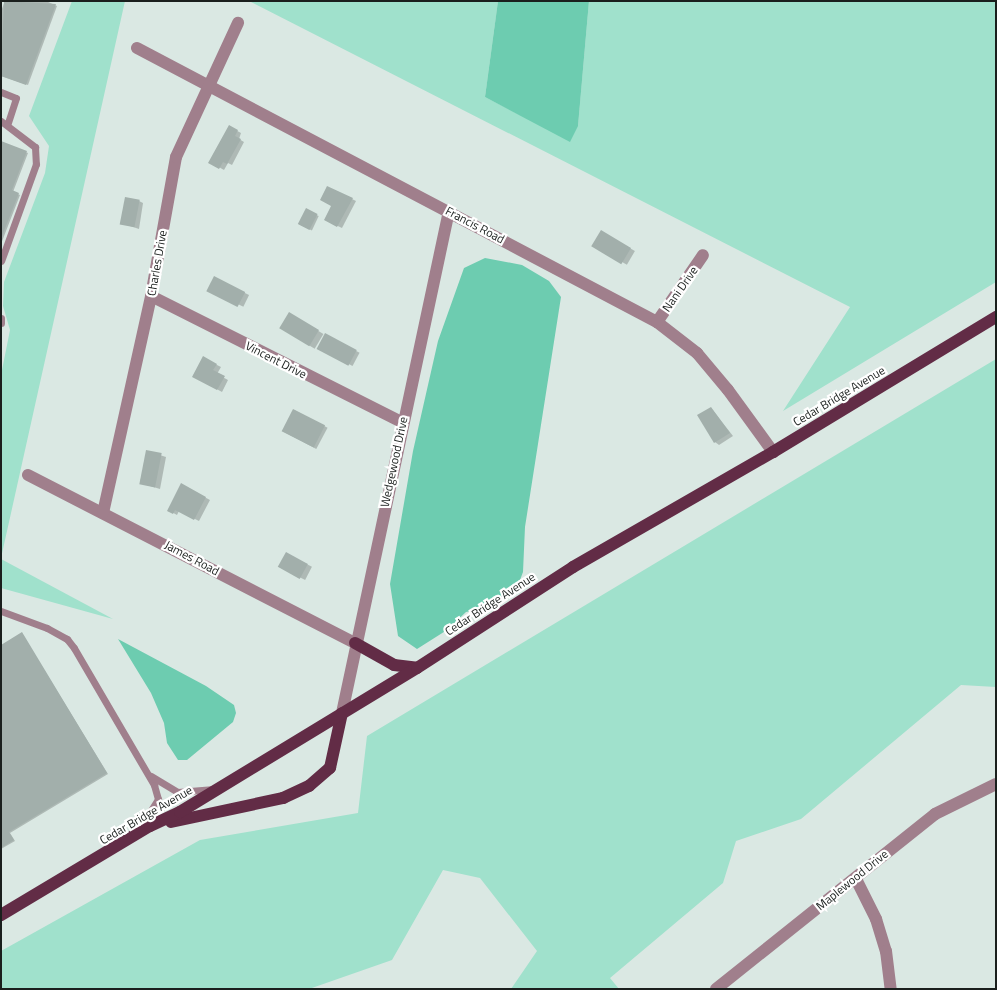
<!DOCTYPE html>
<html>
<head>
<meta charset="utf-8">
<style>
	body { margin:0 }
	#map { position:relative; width:997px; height:990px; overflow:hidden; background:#dae8e3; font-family:"Titillium Web",sans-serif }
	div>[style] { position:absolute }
	.green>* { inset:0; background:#a0e1cc }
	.water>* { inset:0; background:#6dccb0 }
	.shadow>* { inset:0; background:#0003; transform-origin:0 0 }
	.building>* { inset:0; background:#a2afab; transform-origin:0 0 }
	.service>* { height:7px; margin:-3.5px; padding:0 3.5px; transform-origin:3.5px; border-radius:3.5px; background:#a07f8c }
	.minor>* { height:12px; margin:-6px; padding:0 6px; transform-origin:6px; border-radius:6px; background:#a07f8c }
	.primary>* { height:12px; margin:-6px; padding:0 6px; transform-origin:6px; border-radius:6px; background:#622c46 }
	span { translate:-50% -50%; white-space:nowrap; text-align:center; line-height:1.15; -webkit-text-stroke:4.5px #fff; paint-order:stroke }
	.street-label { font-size:12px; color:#1a1f1d }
	.frame { position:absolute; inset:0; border:2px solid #1a1f1d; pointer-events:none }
</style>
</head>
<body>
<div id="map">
	<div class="green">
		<i style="clip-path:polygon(72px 1px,125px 1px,1px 558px,1px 375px,10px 330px,3px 306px,4px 282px,45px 173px,49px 146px,29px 116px)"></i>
		<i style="clip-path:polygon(249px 1px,498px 1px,485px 97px,520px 115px,578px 126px,589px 1px,996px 1px,996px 282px,783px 411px,850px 307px)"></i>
		<i style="clip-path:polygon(996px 359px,996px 687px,961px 685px,801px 819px,736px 841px,723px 883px,610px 978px,619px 989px,511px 989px,537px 951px,480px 878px,443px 870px,392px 960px,309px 989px,1px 989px,1px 951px,200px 840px,358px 813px,367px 736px)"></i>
		<i style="clip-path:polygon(1px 559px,113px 619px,1px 588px)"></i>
	</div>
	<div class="water">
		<i style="clip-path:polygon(498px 1px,589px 1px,578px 126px,570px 142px,485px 97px)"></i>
		<i style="clip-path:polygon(485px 258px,522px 265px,549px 281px,561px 297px,525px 527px,523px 572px,517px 588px,481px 609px,466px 612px,447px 630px,417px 649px,398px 636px,390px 584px,413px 451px,438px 341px,464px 268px)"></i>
		<i style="clip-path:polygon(118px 639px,206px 686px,234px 705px,236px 713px,233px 722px,187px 760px,178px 760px,167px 743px,164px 723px,151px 693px)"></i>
	</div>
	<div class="shadow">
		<i style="clip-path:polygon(5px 1px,46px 1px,57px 6px,28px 85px,1px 76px,1px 11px)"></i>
		<i style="clip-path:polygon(230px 127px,241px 133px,239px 139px,244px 142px,232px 165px,228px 163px,224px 170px,210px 162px)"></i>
		<i style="clip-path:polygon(1px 143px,28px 153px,13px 192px,20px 195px,1px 244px)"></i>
		<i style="clip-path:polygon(352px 199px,356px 201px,342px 228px,325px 220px,333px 205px)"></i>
		<i style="clip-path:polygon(139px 201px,143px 203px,139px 229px,121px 223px)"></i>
		<i style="left:306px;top:210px;width:14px;height:16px;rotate:25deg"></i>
		<i style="left:602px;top:232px;width:38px;height:16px;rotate:30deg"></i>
		<i style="left:214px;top:278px;width:39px;height:13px;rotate:26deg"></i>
		<i style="left:290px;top:314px;width:39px;height:17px;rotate:31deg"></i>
		<i style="left:326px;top:335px;width:38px;height:15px;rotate:28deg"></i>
		<i style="clip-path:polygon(203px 358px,221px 367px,217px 374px,228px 380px,222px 392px,193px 376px)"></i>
		<i style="clip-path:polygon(711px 408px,733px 436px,719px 445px,715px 442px)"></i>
		<i style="left:294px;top:410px;width:38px;height:24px;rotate:28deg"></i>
		<i style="clip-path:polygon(147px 451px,166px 457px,160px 489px,140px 483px)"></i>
		<i style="clip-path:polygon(182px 485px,210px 500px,199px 521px,179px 511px,177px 515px,168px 510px)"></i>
		<i style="left:287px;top:554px;width:28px;height:15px;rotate:27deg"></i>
		<i style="clip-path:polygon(22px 634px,108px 774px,10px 833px,15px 841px,1px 849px,1px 647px)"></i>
	</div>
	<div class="building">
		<i style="clip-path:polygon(4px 1px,56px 4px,26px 85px,1px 76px)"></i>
		<i style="clip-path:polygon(229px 125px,238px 130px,235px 136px,241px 139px,227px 164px,223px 162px,219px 169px,208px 163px)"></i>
		<i style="clip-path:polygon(1px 141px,27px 151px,12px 190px,19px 193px,1px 239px)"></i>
		<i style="clip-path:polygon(327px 186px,353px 198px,337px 227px,324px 220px,331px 206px,320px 200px)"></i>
		<i style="left:125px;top:197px;width:15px;height:28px;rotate:11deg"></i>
		<i style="left:306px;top:208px;width:13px;height:18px;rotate:27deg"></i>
		<i style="left:601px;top:230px;width:35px;height:19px;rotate:31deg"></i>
		<i style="left:214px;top:276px;width:35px;height:17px;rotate:27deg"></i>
		<i style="left:289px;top:312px;width:35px;height:19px;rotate:31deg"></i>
		<i style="left:325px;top:333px;width:36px;height:18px;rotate:28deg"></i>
		<i style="clip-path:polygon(203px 356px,217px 364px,213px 370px,225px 376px,217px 390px,192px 377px)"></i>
		<i style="clip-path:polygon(711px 407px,730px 433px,714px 443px,697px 415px)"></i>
		<i style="left:293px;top:409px;width:36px;height:25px;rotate:27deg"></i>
		<i style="left:146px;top:450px;width:16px;height:35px;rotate:11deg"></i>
		<i style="clip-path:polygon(181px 483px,206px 497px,194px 520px,175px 510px,173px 514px,167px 511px)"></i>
		<i style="left:286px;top:552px;width:25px;height:17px;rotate:29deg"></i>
		<i style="clip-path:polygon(22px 632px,107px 773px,9px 832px,14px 840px,1px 848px,1px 645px)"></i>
	</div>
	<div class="service">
		<i style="left:1px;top:92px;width:16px;rotate:22deg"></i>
		<i style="left:16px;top:98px;width:26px;rotate:108deg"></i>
		<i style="left:1px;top:121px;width:43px;rotate:37.4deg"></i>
		<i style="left:35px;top:147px;width:17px;rotate:87deg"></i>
		<i style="left:36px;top:164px;width:103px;rotate:109.8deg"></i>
		<i style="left:1px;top:318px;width:5px;rotate:90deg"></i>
		<i style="left:1px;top:611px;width:49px;rotate:20.3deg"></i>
		<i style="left:47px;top:628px;width:23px;rotate:29deg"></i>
		<i style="left:67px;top:639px;width:11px;rotate:52deg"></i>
		<i style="left:74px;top:648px;width:159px;rotate:59.7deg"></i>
		<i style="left:154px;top:785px;width:15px;rotate:74deg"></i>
		<i style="left:158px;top:799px;width:38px;rotate:122deg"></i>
		<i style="left:151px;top:776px;width:31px;rotate:31deg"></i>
		<i style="left:178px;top:792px;width:36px;rotate:-5deg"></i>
	</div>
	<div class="minor">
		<i style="left:137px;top:48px;width:588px;rotate:27.79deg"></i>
		<i style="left:657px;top:322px;width:51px;rotate:37.8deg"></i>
		<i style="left:697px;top:353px;width:48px;rotate:50deg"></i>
		<i style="left:728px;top:390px;width:77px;rotate:54deg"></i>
		<i style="left:151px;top:296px;width:281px;rotate:26.7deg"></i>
		<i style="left:657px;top:322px;width:81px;rotate:-55.5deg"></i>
		<i style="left:28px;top:475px;width:368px;rotate:27.2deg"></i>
		<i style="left:103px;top:513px;width:222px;rotate:-77.5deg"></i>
		<i style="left:151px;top:296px;width:141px;rotate:-79.8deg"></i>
		<i style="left:176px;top:157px;width:148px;rotate:-65.2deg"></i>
		<i style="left:342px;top:713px;width:513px;rotate:-77.97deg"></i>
		<i style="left:856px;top:879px;width:45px;rotate:63.4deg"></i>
		<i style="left:876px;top:919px;width:34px;rotate:73deg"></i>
		<i style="left:886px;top:951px;width:38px;rotate:83deg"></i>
		<i style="left:716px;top:989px;width:280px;rotate:-38.6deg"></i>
		<i style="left:935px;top:814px;width:68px;rotate:-26.2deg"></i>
	</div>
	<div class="primary">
		<i style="left:355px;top:643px;width:45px;rotate:29.4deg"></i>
		<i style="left:394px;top:665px;width:23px;rotate:7deg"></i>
		<i style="left:171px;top:822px;width:115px;rotate:-12.1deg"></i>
		<i style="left:283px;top:798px;width:29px;rotate:-25deg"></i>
		<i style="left:309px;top:786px;width:28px;rotate:-41deg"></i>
		<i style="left:330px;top:768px;width:56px;rotate:-77.7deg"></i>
		<i style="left:1px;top:915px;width:174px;rotate:-30.9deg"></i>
		<i style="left:150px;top:826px;width:33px;rotate:-25deg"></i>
		<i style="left:180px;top:812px;width:277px;rotate:-31.3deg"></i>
		<i style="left:417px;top:668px;width:186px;rotate:-32.9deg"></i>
		<i style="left:573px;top:567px;width:231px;rotate:-29.9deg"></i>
		<i style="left:773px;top:452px;width:261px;rotate:-31.2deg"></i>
	</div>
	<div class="street-label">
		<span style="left:475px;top:225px;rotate:28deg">Francis Road</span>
		<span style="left:157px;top:263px;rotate:-80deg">Charles Drive</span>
		<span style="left:680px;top:289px;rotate:-55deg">Nani Drive</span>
		<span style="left:276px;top:360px;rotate:27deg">Vincent Drive</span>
		<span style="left:839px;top:396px;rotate:-31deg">Cedar Bridge Avenue</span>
		<span style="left:394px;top:462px;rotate:-78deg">Wedgewood Drive</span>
		<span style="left:192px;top:558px;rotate:28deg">James Road</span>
		<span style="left:490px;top:604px;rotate:-33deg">Cedar Bridge Avenue</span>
		<span style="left:146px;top:815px;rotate:-30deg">Cedar Bridge Avenue</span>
		<span style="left:852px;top:880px;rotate:-39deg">Maplewood Drive</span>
	</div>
	<div class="frame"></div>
</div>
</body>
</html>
